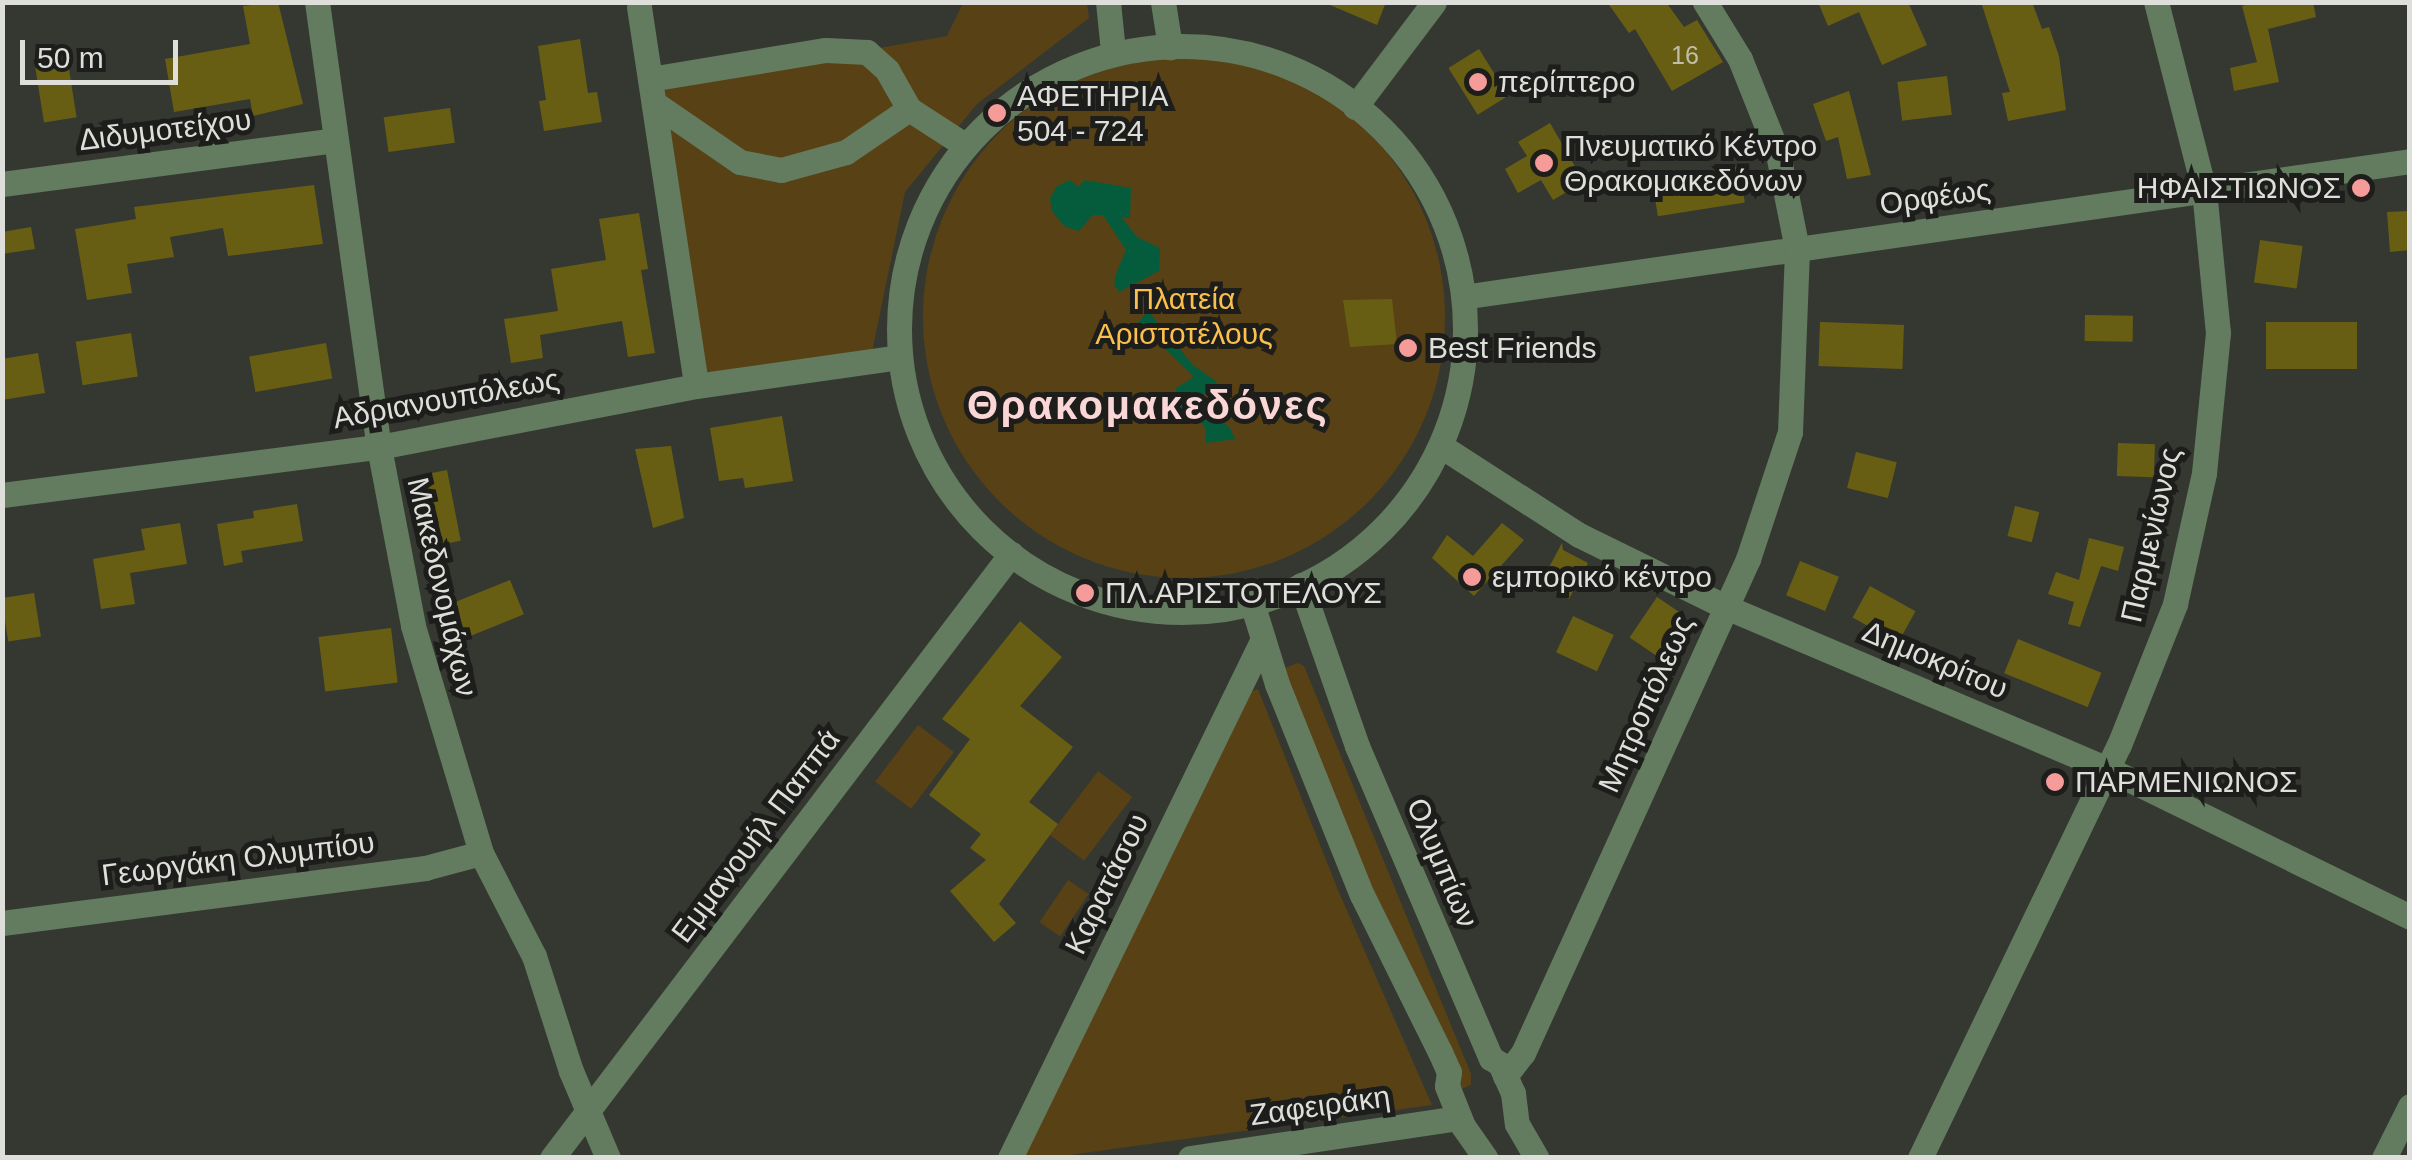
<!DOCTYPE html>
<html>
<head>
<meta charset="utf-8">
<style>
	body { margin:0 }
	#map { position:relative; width:2412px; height:1160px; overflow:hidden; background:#353831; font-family:Arial,sans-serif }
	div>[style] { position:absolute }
	.green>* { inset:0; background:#584115; transform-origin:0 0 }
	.round { border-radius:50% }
	.water>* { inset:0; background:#055c3d }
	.building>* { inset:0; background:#685e13; transform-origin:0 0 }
	.minor>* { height:25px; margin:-12.5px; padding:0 12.5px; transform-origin:12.5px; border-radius:12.5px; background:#637b5f }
	.minor>.ring { margin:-12.5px; padding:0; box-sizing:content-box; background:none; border:25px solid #637b5f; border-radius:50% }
	.dots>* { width:28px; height:28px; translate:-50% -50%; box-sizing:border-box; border:5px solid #1d1e1b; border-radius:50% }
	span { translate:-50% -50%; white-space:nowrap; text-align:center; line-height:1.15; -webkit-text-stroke:10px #1d1e1b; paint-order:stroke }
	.number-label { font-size:25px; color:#c0bfa9 }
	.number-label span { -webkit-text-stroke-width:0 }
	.poi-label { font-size:30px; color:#dedfdb }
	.left { translate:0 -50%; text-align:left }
	.right { translate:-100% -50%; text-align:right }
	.street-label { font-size:30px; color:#dedfdb }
	.park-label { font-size:30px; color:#fabf4d }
	.district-label { font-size:40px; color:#fad7d6; font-weight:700; letter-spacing:2.5px }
	.frame { position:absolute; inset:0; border:5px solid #dedfdb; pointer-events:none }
	.scale { position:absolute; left:20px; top:40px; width:158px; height:45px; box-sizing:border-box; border:5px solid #dedfdb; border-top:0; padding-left:12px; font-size:30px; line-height:35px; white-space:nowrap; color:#dedfdb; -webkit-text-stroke:8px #1d1e1b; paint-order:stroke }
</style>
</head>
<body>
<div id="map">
	<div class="green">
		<i style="clip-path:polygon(963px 3px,1087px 3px,1089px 18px,977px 104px,905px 192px,871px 357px,701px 378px,658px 87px,947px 36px)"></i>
		<i class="round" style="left:923px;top:56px;width:522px;height:522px"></i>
		<i style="clip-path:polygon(1298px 663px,1304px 666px,1471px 1074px,1471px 1085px,1455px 1092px,1273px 672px)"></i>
		<i style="clip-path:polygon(1258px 689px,1338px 890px,1432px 1105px,1055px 1157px,1023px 1158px,1194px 801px,1251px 692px)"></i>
		<i style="left:918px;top:725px;width:45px;height:71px;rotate:37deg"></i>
		<i style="left:1098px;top:771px;width:43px;height:80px;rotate:37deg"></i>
		<i style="left:1068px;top:880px;width:25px;height:51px;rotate:34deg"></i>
	</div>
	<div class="water">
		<i style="clip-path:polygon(1070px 180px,1078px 187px,1085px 180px,1131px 188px,1130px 218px,1122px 218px,1137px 237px,1160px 248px,1159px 271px,1119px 292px,1114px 284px,1116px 274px,1126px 250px,1103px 215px,1093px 215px,1079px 231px,1064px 226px,1052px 211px,1050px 198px,1057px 186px)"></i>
		<i style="clip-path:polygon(1148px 311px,1193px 365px,1217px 382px,1197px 400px,1230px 428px,1235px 439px,1206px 443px,1205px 428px,1200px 420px,1182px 418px,1172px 408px,1176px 388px,1194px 377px,1138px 323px)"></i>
	</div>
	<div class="building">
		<i style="clip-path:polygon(278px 2px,303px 104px,253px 116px,250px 99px,174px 112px,165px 59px,250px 44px,243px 6px)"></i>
		<i style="clip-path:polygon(1323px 2px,1386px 2px,1377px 25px)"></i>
		<i style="clip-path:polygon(1607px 2px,1666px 2px,1684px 27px,1697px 20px,1723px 62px,1672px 91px,1635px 29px,1629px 33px)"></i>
		<i style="clip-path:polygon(1818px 2px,1908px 2px,1927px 45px,1882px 65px,1859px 12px,1828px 26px)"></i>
		<i style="clip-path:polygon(1981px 2px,2032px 2px,2042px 29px,2049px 27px,2059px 56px,2066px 110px,2008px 121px,2002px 93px,2010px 92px)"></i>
		<i style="clip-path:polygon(2256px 2px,2313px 2px,2316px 17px,2268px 29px,2279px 82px,2234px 91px,2230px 68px,2257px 62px,2242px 6px)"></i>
		<i style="clip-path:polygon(580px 39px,588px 93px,597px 92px,602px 122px,544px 131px,539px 101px,546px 100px,538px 46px)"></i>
		<i style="left:1479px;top:49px;width:55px;height:36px;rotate:58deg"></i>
		<i style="left:68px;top:63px;width:55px;height:33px;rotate:81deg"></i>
		<i style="left:1947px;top:76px;width:39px;height:50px;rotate:83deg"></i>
		<i style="clip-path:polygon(1849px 91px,1871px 175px,1847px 179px,1838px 137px,1826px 141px,1813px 104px)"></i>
		<i style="left:450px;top:108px;width:35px;height:67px;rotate:82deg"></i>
		<i style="clip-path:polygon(1550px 123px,1584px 182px,1553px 200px,1541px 180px,1518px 193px,1505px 169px,1527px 156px,1518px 142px)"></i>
		<i style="left:1739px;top:166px;width:37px;height:88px;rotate:81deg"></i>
		<i style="clip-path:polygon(314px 185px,323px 244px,228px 256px,223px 228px,170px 237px,174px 257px,127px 264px,132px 293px,87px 300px,75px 229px,136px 219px,134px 207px)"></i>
		<i style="clip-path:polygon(2410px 211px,2410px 250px,2390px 252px,2387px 212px)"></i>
		<i style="clip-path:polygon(639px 213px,648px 269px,641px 270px,655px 353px,628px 357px,622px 321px,540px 335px,543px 358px,511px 363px,504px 319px,558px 311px,551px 269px,606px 260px,599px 219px)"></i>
		<i style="clip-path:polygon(31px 227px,35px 249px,2px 254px,2px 232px)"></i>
		<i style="left:2260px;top:240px;width:43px;height:43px;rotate:8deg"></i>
		<i style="clip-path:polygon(1392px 299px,1397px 344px,1350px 347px,1343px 300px)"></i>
		<i style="left:2085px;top:315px;width:48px;height:26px;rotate:1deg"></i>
		<i style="left:1820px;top:322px;width:84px;height:44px;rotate:2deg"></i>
		<i style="left:2266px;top:322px;width:91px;height:47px"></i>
		<i style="left:131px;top:333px;width:44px;height:56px;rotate:81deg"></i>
		<i style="left:326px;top:343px;width:36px;height:78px;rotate:80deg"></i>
		<i style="clip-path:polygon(38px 353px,45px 393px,2px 400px,2px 359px)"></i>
		<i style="clip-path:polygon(782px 416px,793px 481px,745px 488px,743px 478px,719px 481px,710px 428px)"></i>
		<i style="left:2118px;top:443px;width:37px;height:33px;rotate:2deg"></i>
		<i style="clip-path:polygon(671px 446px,684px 518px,653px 528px,635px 449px)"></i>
		<i style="left:1856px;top:452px;width:42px;height:37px;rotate:14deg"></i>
		<i style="left:447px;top:470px;width:72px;height:30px;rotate:79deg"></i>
		<i style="clip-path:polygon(297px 504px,303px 541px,241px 551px,243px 562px,224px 566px,217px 524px,254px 518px,253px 511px)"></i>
		<i style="left:2015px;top:506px;width:25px;height:31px;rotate:14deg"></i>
		<i style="clip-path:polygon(180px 523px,187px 564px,130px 573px,135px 604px,101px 609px,93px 559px,145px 550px,141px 529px)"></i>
		<i style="clip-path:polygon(1502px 523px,1524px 540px,1474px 596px,1432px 558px,1447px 535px,1473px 556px)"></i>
		<i style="clip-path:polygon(2089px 538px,2124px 547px,2118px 571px,2101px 566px,2080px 627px,2068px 624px,2074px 602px,2048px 594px,2056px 572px,2079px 580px)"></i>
		<i style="clip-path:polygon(1562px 543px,1563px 550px,1588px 563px,1569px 599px,1540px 584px)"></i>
		<i style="left:1800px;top:561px;width:42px;height:37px;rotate:22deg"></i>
		<i style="left:510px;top:580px;width:37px;height:61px;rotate:68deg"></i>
		<i style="left:1870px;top:586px;width:52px;height:36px;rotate:29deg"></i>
		<i style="left:34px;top:593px;width:44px;height:33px;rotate:81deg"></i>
		<i style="left:1657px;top:597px;width:32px;height:49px;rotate:34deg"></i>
		<i style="left:1573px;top:616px;width:45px;height:40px;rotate:25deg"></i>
		<i style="clip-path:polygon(1020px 621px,1062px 657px,1020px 706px,1073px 747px,1029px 802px,1058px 824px,999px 904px,1016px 923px,994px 942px,950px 891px,986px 860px,970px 848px,981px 834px,929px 795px,970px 739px,942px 719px)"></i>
		<i style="left:391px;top:628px;width:55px;height:73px;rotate:83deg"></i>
		<i style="left:2018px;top:639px;width:90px;height:37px;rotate:22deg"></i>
	</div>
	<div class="minor">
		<i style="left:317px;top:2px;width:449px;rotate:82.1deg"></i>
		<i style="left:379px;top:447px;width:182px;rotate:79.2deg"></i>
		<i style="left:413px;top:626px;width:237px;rotate:73.3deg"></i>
		<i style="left:481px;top:853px;width:116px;rotate:62.8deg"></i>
		<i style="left:534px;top:956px;width:121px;rotate:72.2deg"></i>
		<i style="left:571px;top:1071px;width:95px;rotate:67deg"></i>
		<i style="left:1108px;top:2px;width:49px;rotate:84.2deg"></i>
		<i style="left:1163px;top:2px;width:46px;rotate:81.2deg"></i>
		<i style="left:639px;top:7px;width:383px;rotate:81.4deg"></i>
		<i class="ring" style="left:899px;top:46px;width:541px;height:541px"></i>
		<i style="left:650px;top:79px;width:178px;rotate:-9.4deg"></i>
		<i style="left:826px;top:50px;width:41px;rotate:2.8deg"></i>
		<i style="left:867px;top:52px;width:27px;rotate:42deg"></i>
		<i style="left:887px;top:70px;width:45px;rotate:60.6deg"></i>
		<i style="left:909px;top:109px;width:64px;rotate:32.9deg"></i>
		<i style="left:654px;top:103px;width:104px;rotate:34.5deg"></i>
		<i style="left:740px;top:162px;width:42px;rotate:11deg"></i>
		<i style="left:781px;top:170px;width:67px;rotate:-15.5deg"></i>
		<i style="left:846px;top:152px;width:76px;rotate:-34.3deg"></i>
		<i style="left:1355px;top:107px;width:131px;rotate:-53deg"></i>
		<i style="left:2px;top:184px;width:336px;rotate:-7.5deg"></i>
		<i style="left:1469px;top:296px;width:951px;rotate:-8.16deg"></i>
		<i style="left:1444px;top:448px;width:161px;rotate:32.8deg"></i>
		<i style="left:1579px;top:535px;width:164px;rotate:26.1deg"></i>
		<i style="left:1726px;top:607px;width:415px;rotate:23deg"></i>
		<i style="left:2108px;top:769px;width:336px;rotate:26.1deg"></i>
		<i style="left:2px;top:495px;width:380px;rotate:-7.3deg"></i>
		<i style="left:379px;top:447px;width:323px;rotate:-10.9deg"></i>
		<i style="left:696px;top:386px;width:205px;rotate:-8.1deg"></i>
		<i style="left:1301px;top:585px;width:170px;rotate:70.8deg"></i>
		<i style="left:1357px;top:746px;width:340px;rotate:66.8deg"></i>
		<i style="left:1491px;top:1058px;width:11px;rotate:34deg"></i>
		<i style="left:1500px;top:1064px;width:32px;rotate:66deg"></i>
		<i style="left:1513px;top:1093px;width:31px;rotate:83deg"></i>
		<i style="left:1517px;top:1124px;width:39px;rotate:60deg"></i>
		<i style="left:1252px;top:603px;width:85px;rotate:72.8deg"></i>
		<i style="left:1277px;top:684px;width:227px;rotate:68.1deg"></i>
		<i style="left:1362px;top:895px;width:175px;rotate:63.6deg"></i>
		<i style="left:1440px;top:1052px;width:22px;rotate:66deg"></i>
		<i style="left:1449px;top:1072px;width:14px;rotate:98deg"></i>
		<i style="left:1447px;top:1086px;width:43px;rotate:68.2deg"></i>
		<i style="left:1463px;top:1126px;width:39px;rotate:55deg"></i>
		<i style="left:2px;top:923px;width:427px;rotate:-7.4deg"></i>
		<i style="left:425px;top:868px;width:58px;rotate:-15deg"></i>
		<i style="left:1505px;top:1076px;width:29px;rotate:-52deg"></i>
		<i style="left:1523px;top:1053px;width:543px;rotate:-65.51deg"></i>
		<i style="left:1748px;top:559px;width:134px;rotate:-71.7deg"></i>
		<i style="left:1790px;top:432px;width:183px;rotate:-87.8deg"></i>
		<i style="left:1797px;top:249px;width:97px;rotate:-101.3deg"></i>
		<i style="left:1778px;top:154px;width:102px;rotate:-111.8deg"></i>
		<i style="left:1740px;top:59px;width:67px;rotate:-121.6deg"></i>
		<i style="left:552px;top:1158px;width:759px;rotate:-52.77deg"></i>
		<i style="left:1010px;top:1158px;width:577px;rotate:-64.01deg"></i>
		<i style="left:1190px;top:1158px;width:272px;rotate:-8.5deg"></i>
		<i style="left:1920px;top:1158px;width:458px;rotate:-64.3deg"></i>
		<i style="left:2119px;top:745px;width:152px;rotate:-68.3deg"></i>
		<i style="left:2175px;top:604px;width:134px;rotate:-77.5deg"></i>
		<i style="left:2204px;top:473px;width:141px;rotate:-84.3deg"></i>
		<i style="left:2218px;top:333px;width:144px;rotate:-95.6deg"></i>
		<i style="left:2204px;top:190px;width:194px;rotate:-104.3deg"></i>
		<i style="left:2384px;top:1158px;width:58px;rotate:-63.4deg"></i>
	</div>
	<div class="dots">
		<i style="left:1478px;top:82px;background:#f59b9a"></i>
		<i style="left:997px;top:113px;background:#f59b9a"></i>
		<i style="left:1544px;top:163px;background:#f59b9a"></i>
		<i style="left:2361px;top:188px;background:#f59b9a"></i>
		<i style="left:1408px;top:348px;background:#f59b9a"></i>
		<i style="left:1472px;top:577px;background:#f59b9a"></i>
		<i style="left:1085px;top:593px;background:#f59b9a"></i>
		<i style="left:2055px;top:782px;background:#f59b9a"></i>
	</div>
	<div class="number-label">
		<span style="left:1685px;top:55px">16</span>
	</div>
	<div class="poi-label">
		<span class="left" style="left:1498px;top:82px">περίπτερο</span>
		<span class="left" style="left:1017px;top:113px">ΑΦΕΤΗΡΙΑ<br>504 - 724</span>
		<span class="left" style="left:1564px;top:163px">Πνευματικό Κέντρο<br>Θρακομακεδόνων</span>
		<span class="right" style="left:2341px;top:188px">ΗΦΑΙΣΤΙΩΝΟΣ</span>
		<span class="left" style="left:1428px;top:348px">Best Friends</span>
		<span class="left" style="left:1492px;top:577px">εμπορικό κέντρο</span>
		<span class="left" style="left:1105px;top:593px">ΠΛ.ΑΡΙΣΤΟΤΕΛΟΥΣ</span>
		<span class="left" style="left:2075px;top:782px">ΠΑΡΜΕΝΙΩΝΟΣ</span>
	</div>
	<div class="street-label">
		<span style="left:165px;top:130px;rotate:-7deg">Διδυμοτείχου</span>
		<span style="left:1935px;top:197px;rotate:-8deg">Ορφέως</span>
		<span style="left:446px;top:399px;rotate:-10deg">Αδριανουπόλεως</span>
		<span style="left:2151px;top:535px;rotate:-77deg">Παρμενίωνος</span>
		<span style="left:442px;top:587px;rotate:77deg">Μακεδονομάχων</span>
		<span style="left:1935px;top:660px;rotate:23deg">Δημοκρίτου</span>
		<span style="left:1646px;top:704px;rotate:-66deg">Μητροπόλεως</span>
		<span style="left:756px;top:836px;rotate:-53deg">Εμμανουήλ Παππά</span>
		<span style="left:238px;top:859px;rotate:-7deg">Γεωργάκη Ολυμπίου</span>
		<span style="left:1442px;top:863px;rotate:67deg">Ολυμπίων</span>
		<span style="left:1107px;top:884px;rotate:-64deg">Καρατάσου</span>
		<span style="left:1320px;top:1106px;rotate:-8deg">Ζαφειράκη</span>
	</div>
	<div class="park-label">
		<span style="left:1184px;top:316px">Πλατεία<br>Αριστοτέλους</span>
	</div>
	<div class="district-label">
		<span style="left:1148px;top:405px">Θρακομακεδόνες</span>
	</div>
	<div class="frame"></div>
	<div class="scale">50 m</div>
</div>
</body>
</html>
